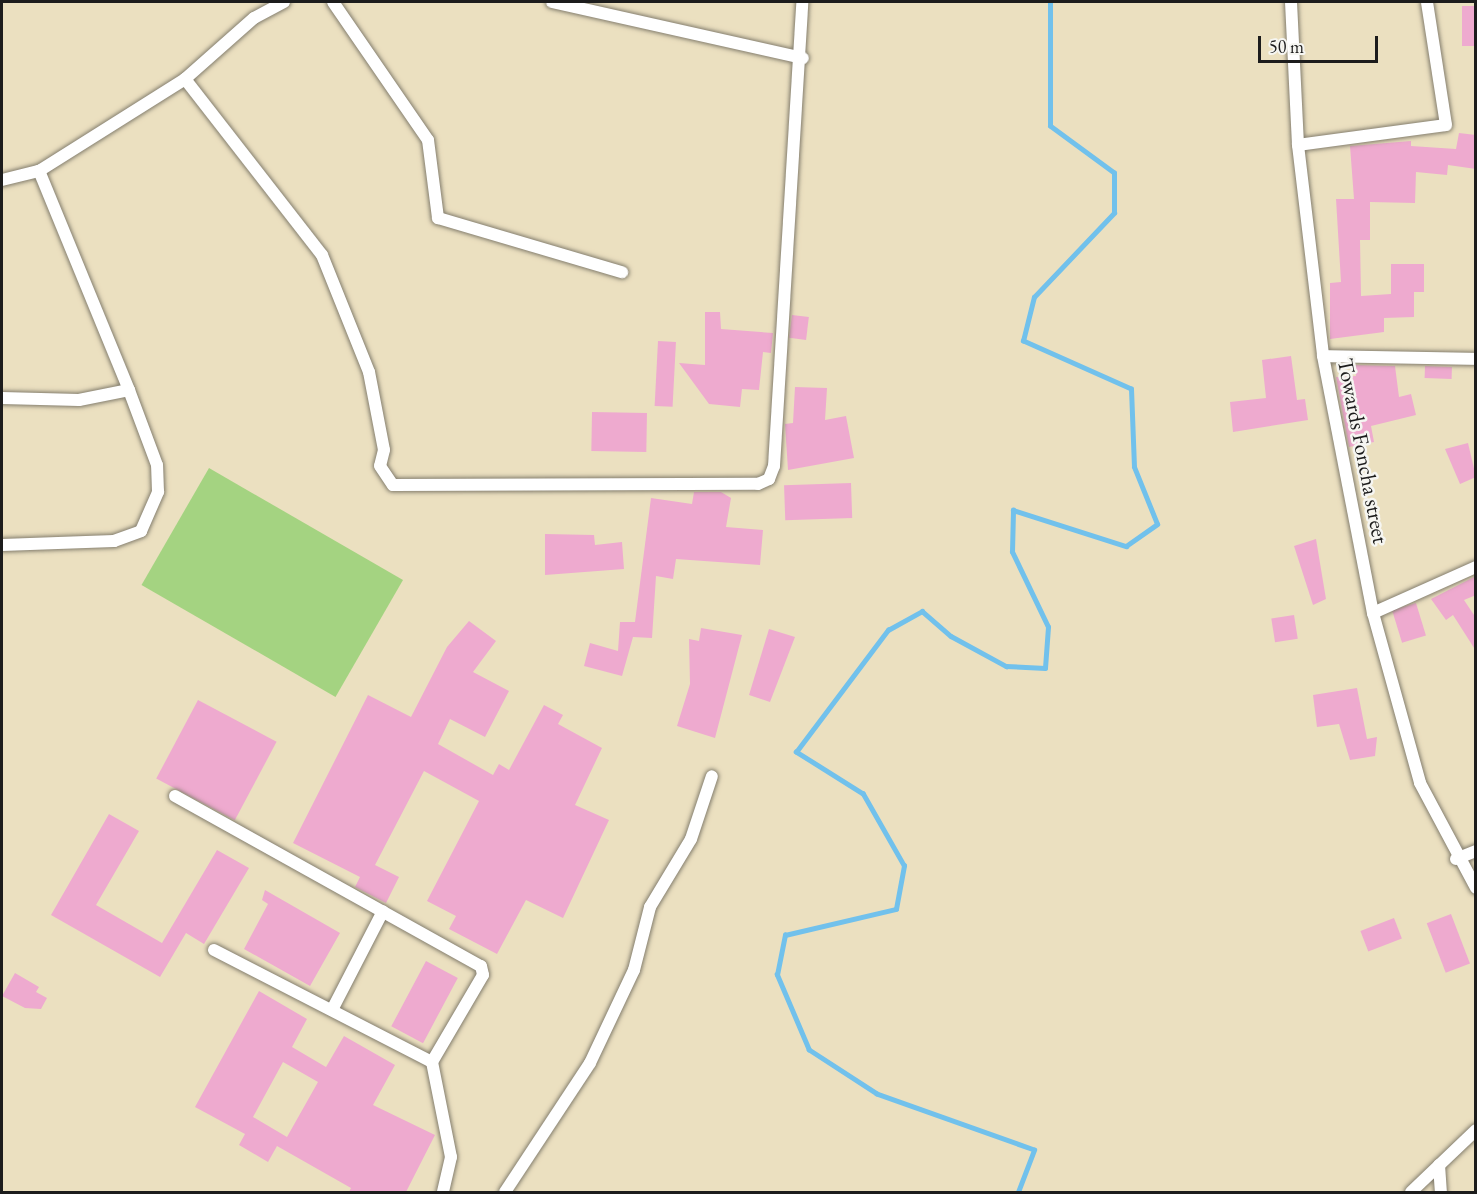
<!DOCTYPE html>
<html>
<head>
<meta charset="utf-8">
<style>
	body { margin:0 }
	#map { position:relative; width:1477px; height:1194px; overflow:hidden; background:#ebe0c0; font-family:"EB Garamond",serif }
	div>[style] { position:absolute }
	.green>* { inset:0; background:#a4d381; transform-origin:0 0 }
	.stream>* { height:4.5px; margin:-2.25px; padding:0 2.25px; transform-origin:2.25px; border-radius:2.25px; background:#71c1ec }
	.building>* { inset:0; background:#eeaacf; transform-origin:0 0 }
	.roads { filter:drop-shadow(0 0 2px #847e6e) drop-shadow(0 0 2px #847e6e) }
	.minor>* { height:12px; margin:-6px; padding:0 6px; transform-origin:6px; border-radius:6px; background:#fff }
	span { translate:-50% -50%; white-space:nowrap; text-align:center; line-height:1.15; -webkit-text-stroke:5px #f6f6f2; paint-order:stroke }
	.street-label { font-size:22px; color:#1c1c1c }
	.frame { position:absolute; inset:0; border:3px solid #1c1c1c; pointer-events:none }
	.scale { position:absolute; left:1258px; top:36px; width:120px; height:27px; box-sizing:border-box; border:3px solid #1c1c1c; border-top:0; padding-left:8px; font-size:18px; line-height:21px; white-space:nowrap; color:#1c1c1c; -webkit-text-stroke:4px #f6f6f2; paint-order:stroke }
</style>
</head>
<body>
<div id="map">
	<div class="green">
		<i style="left:209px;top:468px;width:224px;height:135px;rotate:30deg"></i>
	</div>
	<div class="stream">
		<i style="left:1018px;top:1192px;width:45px;rotate:-69.1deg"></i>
		<i style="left:1034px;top:1150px;width:167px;rotate:-160.4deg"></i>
		<i style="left:877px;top:1094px;width:81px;rotate:-147.1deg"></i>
		<i style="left:809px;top:1050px;width:82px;rotate:-113.1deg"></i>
		<i style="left:777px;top:975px;width:41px;rotate:-78.7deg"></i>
		<i style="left:785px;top:935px;width:114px;rotate:-13.2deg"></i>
		<i style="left:896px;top:909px;width:44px;rotate:-79.5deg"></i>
		<i style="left:904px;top:866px;width:83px;rotate:-119.7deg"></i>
		<i style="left:863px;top:794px;width:79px;rotate:-147.9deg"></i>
		<i style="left:796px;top:752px;width:153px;rotate:-53deg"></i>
		<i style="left:888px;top:630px;width:39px;rotate:-29deg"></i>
		<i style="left:922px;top:611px;width:38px;rotate:41deg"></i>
		<i style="left:951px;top:636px;width:63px;rotate:28.6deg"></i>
		<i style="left:1006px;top:666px;width:39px;rotate:3deg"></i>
		<i style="left:1045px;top:668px;width:41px;rotate:-85.8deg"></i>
		<i style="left:1048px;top:627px;width:83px;rotate:-115.6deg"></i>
		<i style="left:1012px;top:552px;width:42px;rotate:-88.6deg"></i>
		<i style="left:1013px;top:510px;width:119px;rotate:17.7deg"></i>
		<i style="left:1126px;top:546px;width:38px;rotate:-35deg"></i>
		<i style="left:1157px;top:524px;width:61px;rotate:-112deg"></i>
		<i style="left:1134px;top:467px;width:78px;rotate:-92.2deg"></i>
		<i style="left:1131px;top:389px;width:118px;rotate:-156deg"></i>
		<i style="left:1023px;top:341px;width:45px;rotate:-76deg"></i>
		<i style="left:1034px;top:297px;width:116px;rotate:-46.4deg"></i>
		<i style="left:1114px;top:213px;width:40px;rotate:-90deg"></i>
		<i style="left:1114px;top:173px;width:79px;rotate:-143.7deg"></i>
		<i style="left:1050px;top:126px;width:124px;rotate:-90deg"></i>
	</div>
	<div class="building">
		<i style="left:1462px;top:6px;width:14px;height:40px"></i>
		<i style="clip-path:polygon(1459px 133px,1476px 135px,1476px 169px,1448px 165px,1447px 175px,1416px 172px,1415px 203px,1370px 202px,1370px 240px,1360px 240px,1361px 296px,1391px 294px,1391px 264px,1424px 264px,1424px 292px,1414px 292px,1414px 317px,1384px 318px,1384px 332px,1330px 339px,1330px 283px,1341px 282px,1336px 199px,1354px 199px,1350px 146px,1411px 141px,1411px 146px,1456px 149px)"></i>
		<i style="clip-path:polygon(705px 312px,720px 312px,721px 329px,773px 333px,771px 353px,763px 352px,759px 390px,742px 389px,740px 407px,709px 404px,679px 363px,705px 365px)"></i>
		<i style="left:792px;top:315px;width:17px;height:23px;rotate:7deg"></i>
		<i style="left:658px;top:341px;width:18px;height:65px;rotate:3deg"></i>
		<i style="clip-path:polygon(1291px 356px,1297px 400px,1305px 399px,1308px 420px,1233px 432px,1230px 402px,1266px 398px,1262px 360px)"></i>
		<i style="clip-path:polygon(1355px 365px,1395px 366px,1399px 397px,1411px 394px,1416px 415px,1371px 426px,1374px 442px,1349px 447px,1336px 377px,1356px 376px)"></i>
		<i style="left:1425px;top:366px;width:27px;height:12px;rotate:2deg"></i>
		<i style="clip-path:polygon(795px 387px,827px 388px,825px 420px,846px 416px,854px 458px,788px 470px,785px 424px,793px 423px)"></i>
		<i style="left:592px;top:412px;width:55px;height:39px;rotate:1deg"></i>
		<i style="clip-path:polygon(1468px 443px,1476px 477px,1460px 484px,1445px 449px)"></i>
		<i style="left:851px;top:483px;width:35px;height:67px;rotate:88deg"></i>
		<i style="clip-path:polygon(694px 492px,721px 492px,731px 498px,726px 527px,763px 530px,760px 565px,676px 559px,673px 579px,656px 576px,652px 638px,633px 637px,622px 676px,584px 666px,590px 643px,618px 651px,620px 622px,635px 622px,651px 498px,692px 504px)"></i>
		<i style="clip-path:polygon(545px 534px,594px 535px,595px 545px,622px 542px,624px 569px,545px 575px)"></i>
		<i style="clip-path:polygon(1316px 539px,1326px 599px,1313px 605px,1294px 546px)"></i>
		<i style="clip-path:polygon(1476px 576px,1476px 595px,1464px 600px,1476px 618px,1476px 651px,1453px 615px,1446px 620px,1431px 599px)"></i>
		<i style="left:1416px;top:603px;width:34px;height:25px;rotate:73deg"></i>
		<i style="left:1294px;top:615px;width:24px;height:23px;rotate:81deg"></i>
		<i style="clip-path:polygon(469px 621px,496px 641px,473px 672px,509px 691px,485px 737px,450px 719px,438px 744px,493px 775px,499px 764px,509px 770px,544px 705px,563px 715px,558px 724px,602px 748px,575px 805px,609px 820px,563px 918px,526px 900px,497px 954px,449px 929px,456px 916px,427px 901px,479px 801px,424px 771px,375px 865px,399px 877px,386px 903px,355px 887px,360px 877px,293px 843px,368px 695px,411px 717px,447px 647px)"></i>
		<i style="clip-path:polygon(701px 628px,742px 635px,715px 738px,677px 726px,690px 684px,689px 639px,699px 641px)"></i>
		<i style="clip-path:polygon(769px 629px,795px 637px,770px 702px,749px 695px)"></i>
		<i style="clip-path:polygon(1357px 688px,1367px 739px,1377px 737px,1375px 756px,1350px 760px,1339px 724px,1317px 727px,1313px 695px)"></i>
		<i style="left:198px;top:700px;width:89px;height:89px;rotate:28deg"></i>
		<i style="clip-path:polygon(109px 814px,139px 831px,96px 905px,162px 943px,217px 850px,249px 868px,204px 944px,186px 933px,160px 977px,51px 915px)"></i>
		<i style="clip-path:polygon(265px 890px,340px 933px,310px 986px,244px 949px,268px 904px,262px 900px)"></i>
		<i style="left:1451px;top:914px;width:53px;height:26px;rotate:69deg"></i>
		<i style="left:1394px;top:918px;width:22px;height:36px;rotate:69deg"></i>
		<i style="left:426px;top:961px;width:36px;height:74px;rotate:28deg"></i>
		<i style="clip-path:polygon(15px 973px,39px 987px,36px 992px,47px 998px,41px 1009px,25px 1008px,2px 996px)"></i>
		<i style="clip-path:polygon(evenodd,259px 991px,307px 1019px,292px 1047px,326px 1067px,344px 1036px,395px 1065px,373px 1105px,435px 1135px,406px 1192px,349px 1192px,351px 1188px,277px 1146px,268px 1162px,239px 1145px,245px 1134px,195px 1107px,259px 991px,283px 1062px,318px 1082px,287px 1137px,253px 1117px,283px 1062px)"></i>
	</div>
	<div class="roads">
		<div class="minor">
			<i style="left:333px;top:2px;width:168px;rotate:55.5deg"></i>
			<i style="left:428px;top:140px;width:79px;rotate:82.7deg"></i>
			<i style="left:438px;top:218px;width:192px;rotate:16.4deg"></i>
			<i style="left:552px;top:2px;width:257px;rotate:12.6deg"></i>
			<i style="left:1291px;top:2px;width:143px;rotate:87.2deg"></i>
			<i style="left:1298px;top:145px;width:212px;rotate:83.2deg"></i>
			<i style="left:1323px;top:356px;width:262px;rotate:79deg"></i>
			<i style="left:1373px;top:613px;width:176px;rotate:74.5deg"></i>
			<i style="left:1420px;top:783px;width:119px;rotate:61.9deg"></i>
			<i style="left:185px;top:79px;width:223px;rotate:52.1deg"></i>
			<i style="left:322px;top:255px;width:126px;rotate:68.1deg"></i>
			<i style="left:369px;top:372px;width:79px;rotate:79.1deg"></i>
			<i style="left:384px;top:450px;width:16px;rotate:104deg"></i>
			<i style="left:380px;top:466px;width:23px;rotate:56deg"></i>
			<i style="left:393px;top:485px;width:365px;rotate:-0.2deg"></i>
			<i style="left:758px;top:484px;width:12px;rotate:-24deg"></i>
			<i style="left:769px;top:479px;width:14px;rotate:-69deg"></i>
			<i style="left:774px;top:466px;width:465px;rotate:-86.5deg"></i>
			<i style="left:1298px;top:145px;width:149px;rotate:-7.7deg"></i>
			<i style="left:1446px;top:125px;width:124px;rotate:-98.8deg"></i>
			<i style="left:2px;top:180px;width:38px;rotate:-14deg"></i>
			<i style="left:39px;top:171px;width:173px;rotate:-32.2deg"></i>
			<i style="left:185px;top:79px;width:92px;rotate:-41.5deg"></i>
			<i style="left:254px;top:18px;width:34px;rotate:-28deg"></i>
			<i style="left:1323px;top:356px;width:153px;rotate:1.1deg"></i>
			<i style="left:2px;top:398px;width:77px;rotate:1.5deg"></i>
			<i style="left:79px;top:400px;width:51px;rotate:-11.3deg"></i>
			<i style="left:2px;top:545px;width:112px;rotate:-2deg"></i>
			<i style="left:114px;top:541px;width:29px;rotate:-20deg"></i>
			<i style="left:141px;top:531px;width:43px;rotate:-66.4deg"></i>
			<i style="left:158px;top:492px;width:27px;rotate:-92deg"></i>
			<i style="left:157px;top:465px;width:80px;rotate:-110.5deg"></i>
			<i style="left:129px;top:390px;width:237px;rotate:-112.3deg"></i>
			<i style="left:1373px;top:613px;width:113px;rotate:-24.1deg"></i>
			<i style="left:175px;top:796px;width:350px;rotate:29.1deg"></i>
			<i style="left:481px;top:966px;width:9px;rotate:77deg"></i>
			<i style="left:483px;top:975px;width:101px;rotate:120.4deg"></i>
			<i style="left:432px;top:1062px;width:97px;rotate:78.7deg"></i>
			<i style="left:451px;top:1157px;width:36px;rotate:103deg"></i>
			<i style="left:1456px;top:859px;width:22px;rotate:-22deg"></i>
			<i style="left:214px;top:950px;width:245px;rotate:27.2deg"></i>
			<i style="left:332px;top:1010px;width:111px;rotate:-62.7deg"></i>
			<i style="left:1439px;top:1165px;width:27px;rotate:86deg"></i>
			<i style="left:505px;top:1192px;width:154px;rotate:-56.6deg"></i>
			<i style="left:590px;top:1063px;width:103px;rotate:-64.7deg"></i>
			<i style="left:634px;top:970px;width:65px;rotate:-75.7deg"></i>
			<i style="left:650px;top:907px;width:79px;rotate:-58.9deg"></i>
			<i style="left:691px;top:839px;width:66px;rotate:-71.6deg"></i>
			<i style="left:1411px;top:1192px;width:90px;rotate:-43.6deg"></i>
		</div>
	</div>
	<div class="street-label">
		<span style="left:1363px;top:451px;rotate:79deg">Towards Foncha street</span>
	</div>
	<div class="frame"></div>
	<div class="scale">50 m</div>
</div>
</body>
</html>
